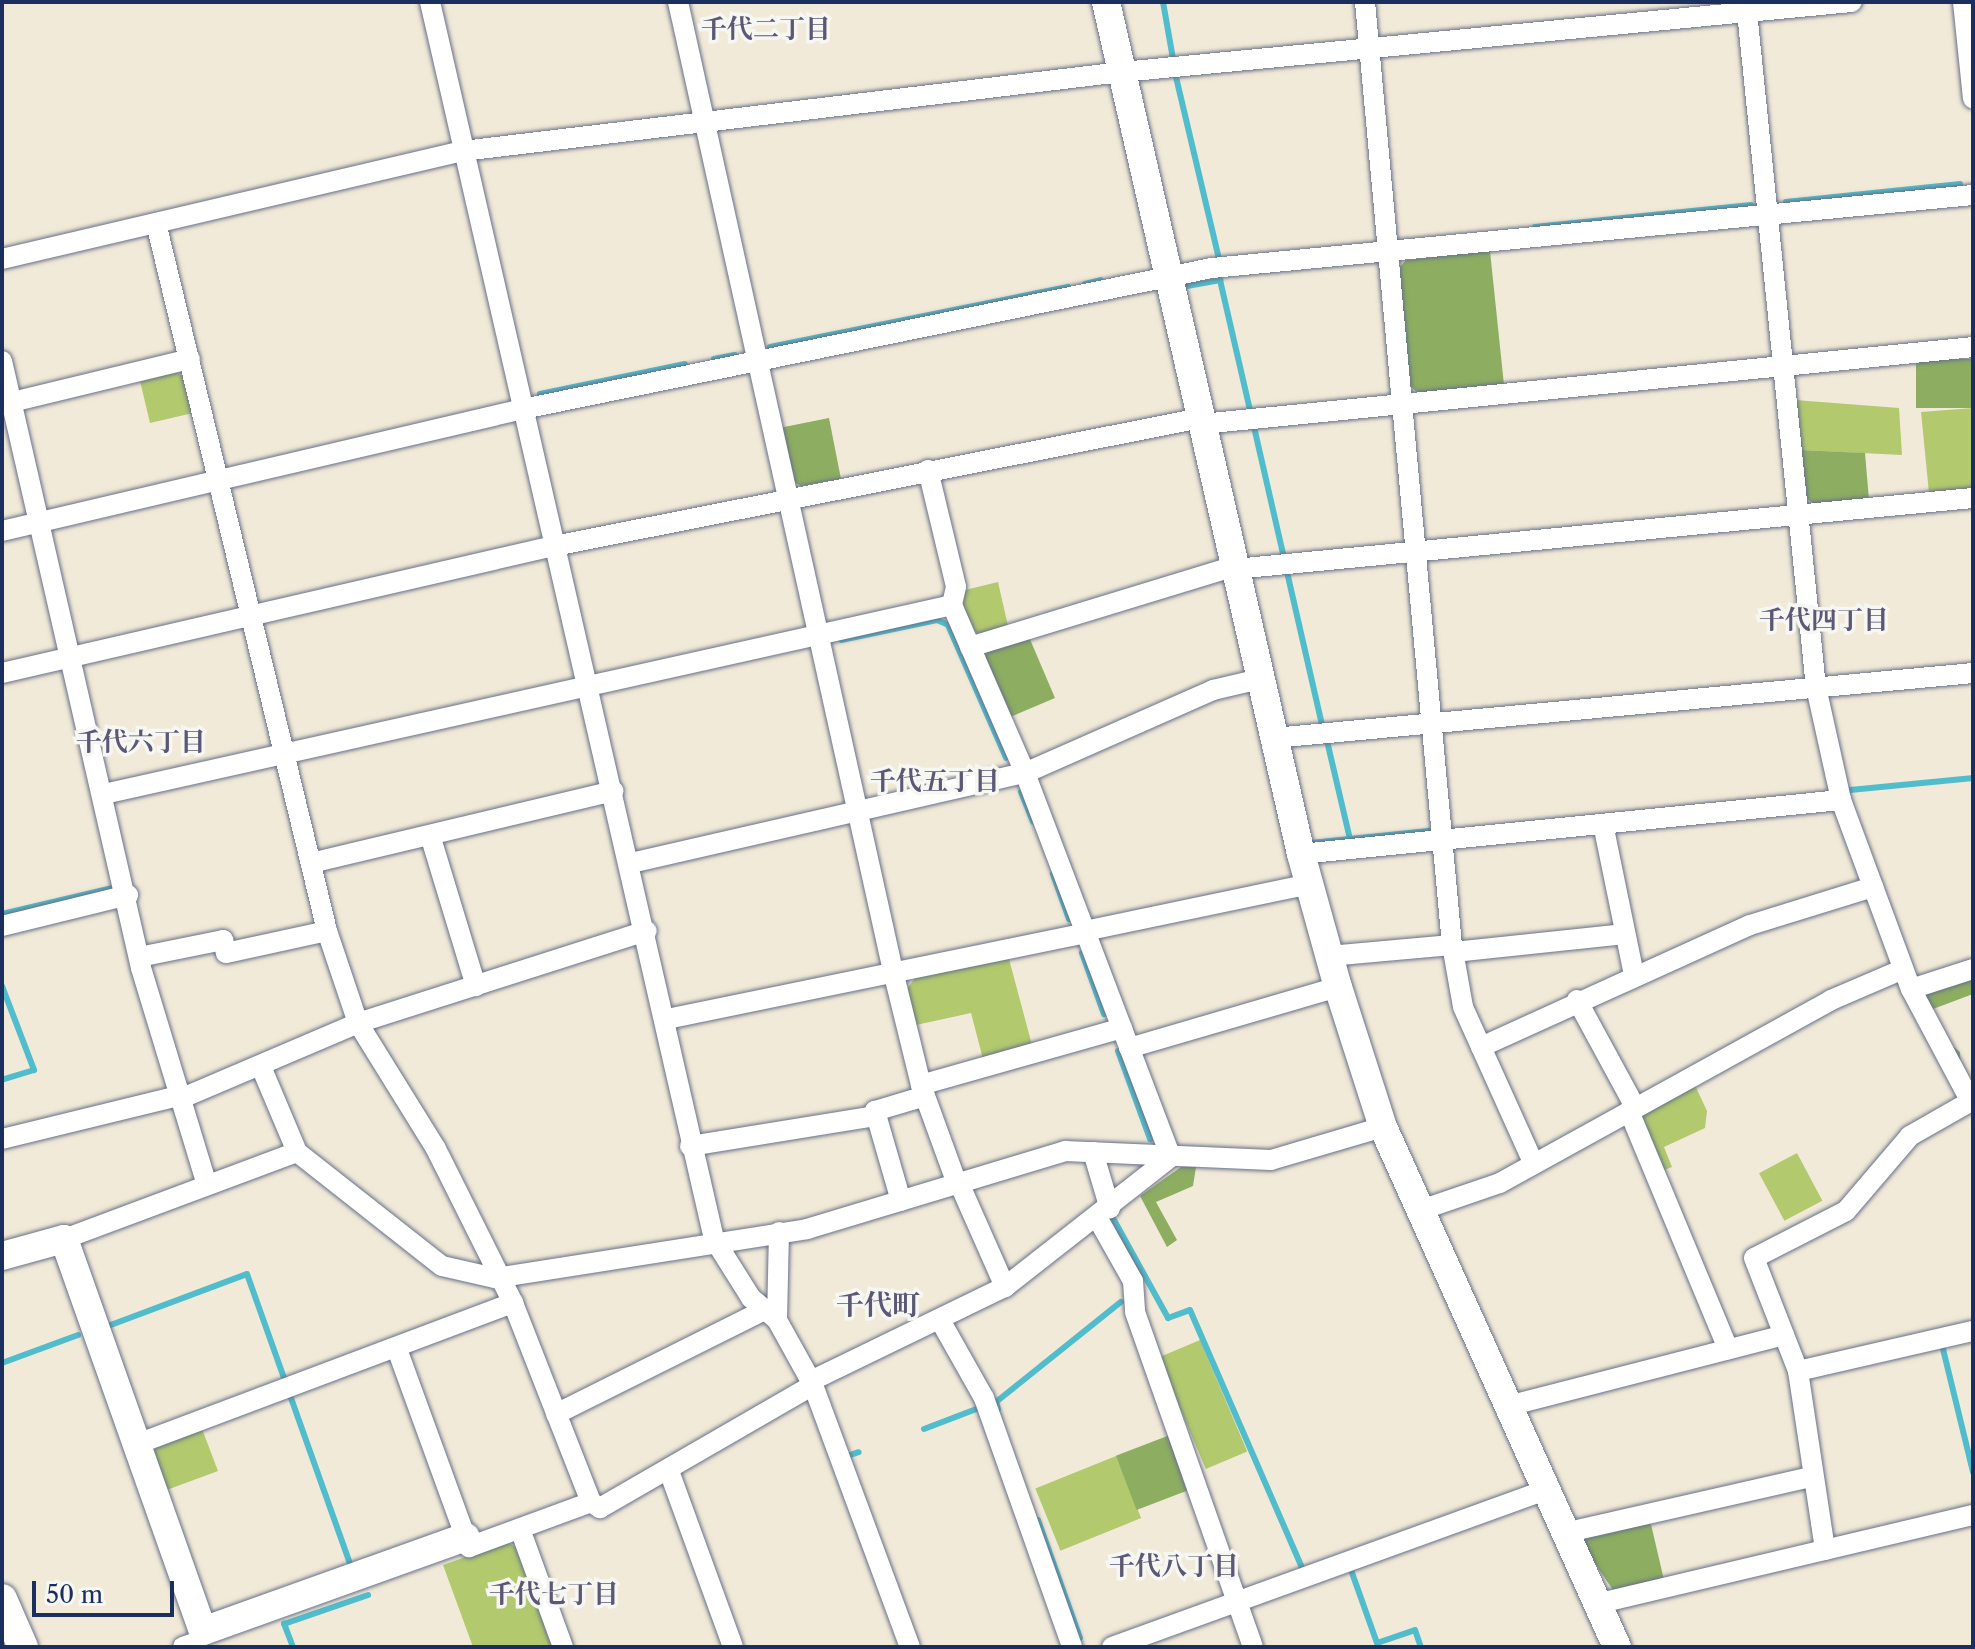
<!DOCTYPE html>
<html>
<head>
<meta charset="utf-8">
<style>
	body { margin:0 }
	#map { position:relative; width:1975px; height:1649px; overflow:hidden; background:#f2ead8; font-family:"Libre Caslon Text","Noto Serif JP",serif }
	div>[style] { position:absolute }
	.green>* { inset:0; background:#b2c96e; transform-origin:0 0 }
	.forest>* { inset:0; background:#8dad61; transform-origin:0 0 }
	.stream>* { height:6px; margin:-3px; padding:0 3px; transform-origin:3px; border-radius:3px; background:#51bdcc }
	.roads { filter:drop-shadow(0 0 2px #667089) drop-shadow(0 0 2px #667089) }
	.street>* { height:20px; margin:-10px; padding:0 10px; transform-origin:10px; border-radius:10px; background:#fff }
	.secondary>* { height:28px; margin:-14px; padding:0 14px; transform-origin:14px; border-radius:14px; background:#fff }
	.primary>* { height:30px; margin:-15px; padding:0 15px; transform-origin:15px; border-radius:15px; background:#fff }
	span { translate:-50% -50%; white-space:nowrap; text-align:center; line-height:1.15; -webkit-text-stroke:7px #f6f6f2; paint-order:stroke }
	.neighbourhood-label { font-size:26px; color:#5c5774; font-weight:700 }
	.quarter-label { font-size:28px; color:#5c5774; font-weight:700 }
	.frame { position:absolute; inset:0; border:4px solid #1b2f5e; pointer-events:none }
	.scale { position:absolute; left:32px; top:1581px; width:142px; height:36px; box-sizing:border-box; border:4px solid #1b2f5e; border-top:0; padding-left:10px; font-size:24px; line-height:28px; white-space:nowrap; color:#1b2f5e; -webkit-text-stroke:6px #f6f6f2; paint-order:stroke }
</style>
</head>
<body>
<div id="map">
	<div class="green">
		<i style="clip-path:polygon(176px 372px,185px 378px,193px 413px,150px 423px,140px 381px)"></i>
		<i style="clip-path:polygon(1795px 400px,1899px 408px,1902px 455px,1800px 450px)"></i>
		<i style="clip-path:polygon(1973px 408px,1973px 489px,1929px 493px,1921px 412px)"></i>
		<i style="clip-path:polygon(998px 582px,1008px 626px,981px 634px,969px 629px,961px 591px)"></i>
		<i style="clip-path:polygon(1009px 959px,1032px 1045px,983px 1059px,971px 1013px,916px 1025px,907px 989px,915px 978px)"></i>
		<i style="clip-path:polygon(1694px 1083px,1707px 1111px,1705px 1128px,1664px 1147px,1672px 1167px,1662px 1171px,1636px 1117px)"></i>
		<i style="left:1797px;top:1153px;width:54px;height:43px;rotate:62deg"></i>
		<i style="left:1200px;top:1340px;width:121px;height:45px;rotate:67deg"></i>
		<i style="clip-path:polygon(202px 1429px,218px 1471px,164px 1491px,152px 1457px,158px 1445px)"></i>
		<i style="left:1116px;top:1456px;width:67px;height:87px;rotate:68deg"></i>
		<i style="clip-path:polygon(507px 1542px,517px 1548px,553px 1647px,473px 1647px,443px 1565px)"></i>
	</div>
	<div class="forest">
		<i style="clip-path:polygon(1490px 251px,1504px 385px,1418px 393px,1409px 385px,1399px 268px,1406px 260px)"></i>
		<i style="left:1973px;top:359px;width:49px;height:57px;rotate:90deg"></i>
		<i style="clip-path:polygon(829px 418px,841px 479px,801px 486px,791px 480px,779px 428px)"></i>
		<i style="clip-path:polygon(1800px 450px,1865px 453px,1869px 500px,1815px 505px,1804px 496px)"></i>
		<i style="clip-path:polygon(1029px 637px,1055px 698px,1008px 718px,984px 660px,988px 650px)"></i>
		<i style="clip-path:polygon(1973px 976px,1973px 994px,1933px 1009px,1945px 1040px,1960px 1052px,1961px 1076px,1920px 996px)"></i>
		<i style="clip-path:polygon(1181px 1167px,1196px 1167px,1193px 1186px,1156px 1202px,1177px 1240px,1167px 1247px,1140px 1196px)"></i>
		<i style="left:1170px;top:1435px;width:58px;height:58px;rotate:69deg"></i>
		<i style="clip-path:polygon(1650px 1520px,1664px 1580px,1615px 1593px,1583px 1546px,1583px 1535px)"></i>
	</div>
	<div class="stream">
		<i style="left:1163px;top:2px;width:58px;rotate:80deg"></i>
		<i style="left:1176px;top:77px;width:187px;rotate:76.7deg"></i>
		<i style="left:1786px;top:202px;width:175px;rotate:-5.9deg"></i>
		<i style="left:1535px;top:227px;width:217px;rotate:-5.8deg"></i>
		<i style="left:1085px;top:284px;width:16px;rotate:-14deg"></i>
		<i style="left:1187px;top:286px;width:34px;rotate:-10deg"></i>
		<i style="left:1220px;top:280px;width:133px;rotate:77deg"></i>
		<i style="left:770px;top:347px;width:304px;rotate:-11.4deg"></i>
		<i style="left:714px;top:359px;width:21px;rotate:-11deg"></i>
		<i style="left:540px;top:394px;width:148px;rotate:-11.7deg"></i>
		<i style="left:1254px;top:427px;width:130px;rotate:77.1deg"></i>
		<i style="left:1287px;top:572px;width:157px;rotate:77.1deg"></i>
		<i style="left:841px;top:640px;width:98px;rotate:-11.8deg"></i>
		<i style="left:937px;top:620px;width:12px;rotate:24deg"></i>
		<i style="left:948px;top:625px;width:145px;rotate:66.4deg"></i>
		<i style="left:1327px;top:741px;width:101px;rotate:76.8deg"></i>
		<i style="left:1850px;top:790px;width:124px;rotate:-5.6deg"></i>
		<i style="left:1021px;top:792px;width:32px;rotate:68deg"></i>
		<i style="left:1311px;top:843px;width:118px;rotate:-5.9deg"></i>
		<i style="left:1053px;top:874px;width:48px;rotate:70.4deg"></i>
		<i style="left:2px;top:914px;width:117px;rotate:-13.3deg"></i>
		<i style="left:1082px;top:953px;width:65px;rotate:70.2deg"></i>
		<i style="left:2px;top:986px;width:90px;rotate:69.1deg"></i>
		<i style="left:34px;top:1070px;width:34px;rotate:163deg"></i>
		<i style="left:1118px;top:1051px;width:94px;rotate:70deg"></i>
		<i style="left:1114px;top:1220px;width:112px;rotate:61.1deg"></i>
		<i style="left:1168px;top:1318px;width:23px;rotate:-20deg"></i>
		<i style="left:1190px;top:1310px;width:281px;rotate:66.5deg"></i>
		<i style="left:108px;top:1326px;width:148px;rotate:-20.5deg"></i>
		<i style="left:247px;top:1274px;width:114px;rotate:70.4deg"></i>
		<i style="left:1943px;top:1349px;width:127px;rotate:76.3deg"></i>
		<i style="left:2px;top:1363px;width:81px;rotate:-20.2deg"></i>
		<i style="left:291px;top:1398px;width:176px;rotate:70.4deg"></i>
		<i style="left:998px;top:1409px;width:7px;rotate:-106deg"></i>
		<i style="left:996px;top:1402px;width:160px;rotate:-38.7deg"></i>
		<i style="left:924px;top:1429px;width:56px;rotate:-21deg"></i>
		<i style="left:850px;top:1455px;width:9px;rotate:-18deg"></i>
		<i style="left:1038px;top:1520px;width:125px;rotate:70.4deg"></i>
		<i style="left:1351px;top:1570px;width:77px;rotate:70.4deg"></i>
		<i style="left:1377px;top:1643px;width:40px;rotate:-18.9deg"></i>
		<i style="left:1415px;top:1630px;width:18px;rotate:71deg"></i>
		<i style="left:293px;top:1647px;width:25px;rotate:-111deg"></i>
		<i style="left:284px;top:1624px;width:89px;rotate:-19deg"></i>
	</div>
	<div class="roads">
		<div class="street">
			<i style="left:430px;top:2px;width:1269px;rotate:77.07deg"></i>
			<i style="left:714px;top:1239px;width:70px;rotate:57.9deg"></i>
			<i style="left:751px;top:1298px;width:34px;rotate:40deg"></i>
			<i style="left:777px;top:1320px;width:74px;rotate:61deg"></i>
			<i style="left:813px;top:1385px;width:279px;rotate:69.7deg"></i>
			<i style="left:678px;top:2px;width:993px;rotate:77.49deg"></i>
			<i style="left:893px;top:971px;width:117px;rotate:76.2deg"></i>
			<i style="left:921px;top:1085px;width:105px;rotate:70deg"></i>
			<i style="left:1365px;top:2px;width:947px;rotate:84.73deg"></i>
			<i style="left:1452px;top:945px;width:63px;rotate:79.9deg"></i>
			<i style="left:1463px;top:1007px;width:172px;rotate:65.7deg"></i>
			<i style="left:1746px;top:2px;width:689px;rotate:84.17deg"></i>
			<i style="left:1816px;top:687px;width:116px;rotate:77.5deg"></i>
			<i style="left:1841px;top:800px;width:202px;rotate:69.7deg"></i>
			<i style="left:1911px;top:989px;width:65px;rotate:-17.9deg"></i>
			<i style="left:1963px;top:2px;width:97px;rotate:84.1deg"></i>
			<i style="left:156px;top:223px;width:728px;rotate:76.42deg"></i>
			<i style="left:327px;top:931px;width:97px;rotate:71.4deg"></i>
			<i style="left:358px;top:1023px;width:148px;rotate:58.2deg"></i>
			<i style="left:436px;top:1149px;width:172px;rotate:63.4deg"></i>
			<i style="left:513px;top:1303px;width:214px;rotate:68.6deg"></i>
			<i style="left:591px;top:1502px;width:11px;rotate:34deg"></i>
			<i style="left:600px;top:1508px;width:246px;rotate:-30deg"></i>
			<i style="left:2px;top:259px;width:473px;rotate:-13.2deg"></i>
			<i style="left:463px;top:151px;width:664px;rotate:-6.84deg"></i>
			<i style="left:1122px;top:72px;width:733px;rotate:-5.48deg"></i>
			<i style="left:2px;top:361px;width:623px;rotate:77.1deg"></i>
			<i style="left:141px;top:968px;width:227px;rotate:73.1deg"></i>
			<i style="left:12px;top:402px;width:183px;rotate:-13.6deg"></i>
			<i style="left:1202px;top:424px;width:775px;rotate:-5.7deg"></i>
			<i style="left:928px;top:470px;width:120px;rotate:76.5deg"></i>
			<i style="left:956px;top:587px;width:18px;rotate:103deg"></i>
			<i style="left:2px;top:531px;width:535px;rotate:-13.18deg"></i>
			<i style="left:523px;top:409px;width:703px;rotate:-11.57deg"></i>
			<i style="left:1212px;top:268px;width:764px;rotate:-5.48deg"></i>
			<i style="left:1235px;top:569px;width:741px;rotate:-5.5deg"></i>
			<i style="left:970px;top:647px;width:277px;rotate:-17deg"></i>
			<i style="left:2px;top:673px;width:566px;rotate:-12.96deg"></i>
			<i style="left:554px;top:546px;width:660px;rotate:-11.19deg"></i>
			<i style="left:1274px;top:738px;width:702px;rotate:-5.31deg"></i>
			<i style="left:104px;top:794px;width:869px;rotate:-12.56deg"></i>
			<i style="left:952px;top:605px;width:183px;rotate:66.5deg"></i>
			<i style="left:1025px;top:773px;width:411px;rotate:69.2deg"></i>
			<i style="left:1603px;top:824px;width:154px;rotate:78.4deg"></i>
			<i style="left:430px;top:835px;width:158px;rotate:73.1deg"></i>
			<i style="left:1301px;top:854px;width:543px;rotate:-5.71deg"></i>
			<i style="left:311px;top:863px;width:311px;rotate:-13.4deg"></i>
			<i style="left:631px;top:863px;width:404px;rotate:-12.9deg"></i>
			<i style="left:1025px;top:773px;width:206px;rotate:-23.8deg"></i>
			<i style="left:1213px;top:690px;width:48px;rotate:-13.2deg"></i>
			<i style="left:2px;top:926px;width:130px;rotate:-13.8deg"></i>
			<i style="left:1085px;top:931px;width:229px;rotate:-11.8deg"></i>
			<i style="left:1454px;top:952px;width:172px;rotate:-6deg"></i>
			<i style="left:144px;top:956px;width:81px;rotate:-11.4deg"></i>
			<i style="left:223px;top:940px;width:13px;rotate:77deg"></i>
			<i style="left:226px;top:953px;width:103px;rotate:-12.3deg"></i>
			<i style="left:1329px;top:956px;width:123px;rotate:-5.1deg"></i>
			<i style="left:1911px;top:989px;width:126px;rotate:62deg"></i>
			<i style="left:1577px;top:1000px;width:122px;rotate:61.5deg"></i>
			<i style="left:667px;top:1019px;width:428px;rotate:-11.6deg"></i>
			<i style="left:1481px;top:1047px;width:295px;rotate:-24.4deg"></i>
			<i style="left:1750px;top:925px;width:129px;rotate:-17.2deg"></i>
			<i style="left:1129px;top:1048px;width:218px;rotate:-16.3deg"></i>
			<i style="left:262px;top:1069px;width:90px;rotate:67.1deg"></i>
			<i style="left:921px;top:1085px;width:209px;rotate:-15.8deg"></i>
			<i style="left:180px;top:1099px;width:194px;rotate:-23.1deg"></i>
			<i style="left:358px;top:1023px;width:303px;rotate:-17.7deg"></i>
			<i style="left:1973px;top:1100px;width:73px;rotate:150.3deg"></i>
			<i style="left:1910px;top:1136px;width:99px;rotate:130.5deg"></i>
			<i style="left:1846px;top:1211px;width:103px;rotate:152.9deg"></i>
			<i style="left:1754px;top:1258px;width:121px;rotate:68.7deg"></i>
			<i style="left:1798px;top:1371px;width:180px;rotate:-12.9deg"></i>
			<i style="left:1629px;top:1111px;width:258px;rotate:67.4deg"></i>
			<i style="left:2px;top:1139px;width:182px;rotate:-13.7deg"></i>
			<i style="left:690px;top:1146px;width:188px;rotate:-9.2deg"></i>
			<i style="left:1093px;top:1152px;width:59px;rotate:73.4deg"></i>
			<i style="left:959px;top:1183px;width:114px;rotate:66.1deg"></i>
			<i style="left:901px;top:1201px;width:94px;rotate:-106.1deg"></i>
			<i style="left:875px;top:1111px;width:52px;rotate:-16.7deg"></i>
			<i style="left:1421px;top:1210px;width:83px;rotate:-18.9deg"></i>
			<i style="left:1500px;top:1183px;width:378px;rotate:-28.9deg"></i>
			<i style="left:1831px;top:1000px;width:76px;rotate:-23.2deg"></i>
			<i style="left:1098px;top:1219px;width:71px;rotate:60.6deg"></i>
			<i style="left:1133px;top:1281px;width:31px;rotate:86deg"></i>
			<i style="left:1135px;top:1312px;width:355px;rotate:70.6deg"></i>
			<i style="left:64px;top:1239px;width:249px;rotate:-20.5deg"></i>
			<i style="left:297px;top:1152px;width:184px;rotate:38.2deg"></i>
			<i style="left:442px;top:1266px;width:54px;rotate:12.8deg"></i>
			<i style="left:495px;top:1278px;width:316px;rotate:-8.9deg"></i>
			<i style="left:807px;top:1229px;width:270px;rotate:-16.8deg"></i>
			<i style="left:1065px;top:1151px;width:206px;rotate:2.5deg"></i>
			<i style="left:1271px;top:1160px;width:117px;rotate:-16.4deg"></i>
			<i style="left:777px;top:1320px;width:88px;rotate:-88.7deg"></i>
			<i style="left:940px;top:1320px;width:90px;rotate:60.6deg"></i>
			<i style="left:984px;top:1398px;width:264px;rotate:70.5deg"></i>
			<i style="left:397px;top:1349px;width:211px;rotate:70deg"></i>
			<i style="left:469px;top:1547px;width:130px;rotate:-20.2deg"></i>
			<i style="left:1798px;top:1371px;width:181px;rotate:81.4deg"></i>
			<i style="left:811px;top:1381px;width:216px;rotate:-25.9deg"></i>
			<i style="left:1005px;top:1287px;width:211px;rotate:-38.1deg"></i>
			<i style="left:1508px;top:1406px;width:285px;rotate:-14.4deg"></i>
			<i style="left:556px;top:1414px;width:233px;rotate:-26.5deg"></i>
			<i style="left:137px;top:1444px;width:402px;rotate:-20.6deg"></i>
			<i style="left:669px;top:1471px;width:187px;rotate:70deg"></i>
			<i style="left:520px;top:1529px;width:126px;rotate:70deg"></i>
			<i style="left:1564px;top:1533px;width:253px;rotate:-12.8deg"></i>
			<i style="left:1596px;top:1604px;width:387px;rotate:-13.3deg"></i>
			<i style="left:183px;top:1647px;width:15px;rotate:-20deg"></i>
			<i style="left:1112px;top:1647px;width:461px;rotate:-19.9deg"></i>
		</div>
		<div class="secondary">
			<i style="left:1106px;top:2px;width:874px;rotate:77.11deg"></i>
			<i style="left:1301px;top:854px;width:138px;rotate:74.5deg"></i>
			<i style="left:1338px;top:987px;width:147px;rotate:72.2deg"></i>
			<i style="left:1383px;top:1127px;width:570px;rotate:65.77deg"></i>
			<i style="left:2px;top:1256px;width:64px;rotate:-15.3deg"></i>
			<i style="left:64px;top:1239px;width:416px;rotate:70.5deg"></i>
			<i style="left:203px;top:1631px;width:279px;rotate:-19.7deg"></i>
		</div>
		<div class="primary">
			<i style="left:2px;top:1599px;width:52px;rotate:66.4deg"></i>
		</div>
	</div>
	<div class="neighbourhood-label">
		<span style="left:766px;top:30px">千代二丁目</span>
		<span style="left:1824px;top:621px">千代四丁目</span>
		<span style="left:141px;top:743px">千代六丁目</span>
		<span style="left:935px;top:782px">千代五丁目</span>
		<span style="left:1174px;top:1567px">千代八丁目</span>
		<span style="left:554px;top:1595px">千代七丁目</span>
	</div>
	<div class="quarter-label">
		<span style="left:878px;top:1305px">千代町</span>
	</div>
	<div class="frame"></div>
	<div class="scale">50 m</div>
</div>
</body>
</html>
